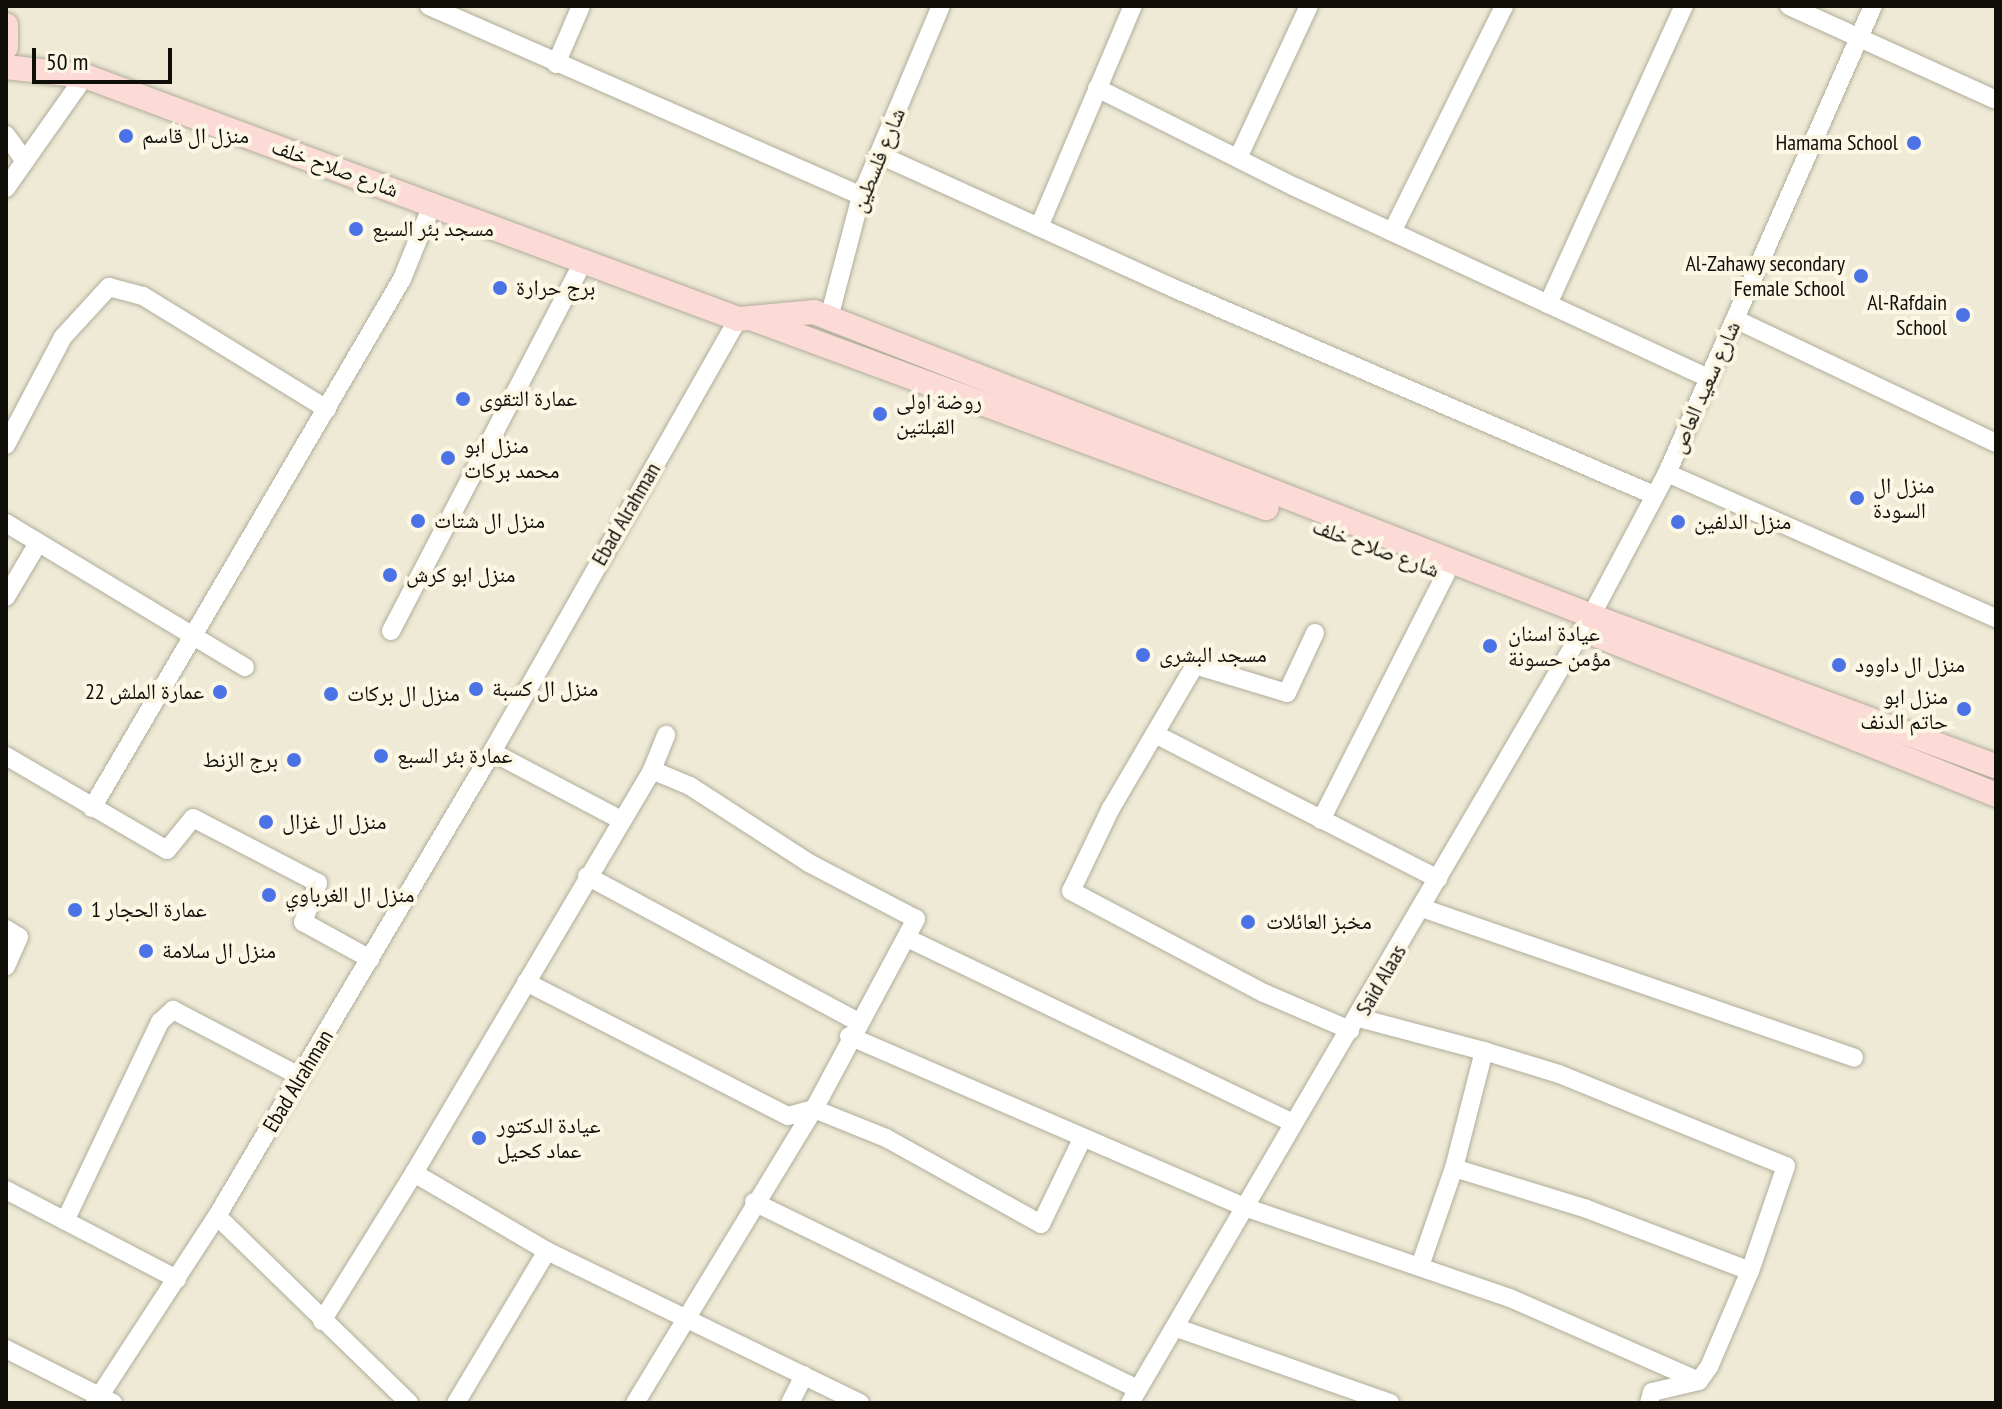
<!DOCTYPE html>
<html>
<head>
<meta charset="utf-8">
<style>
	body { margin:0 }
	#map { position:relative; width:2002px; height:1409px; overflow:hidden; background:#eeead6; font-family:"PT Sans Narrow","Noto Naskh Arabic",sans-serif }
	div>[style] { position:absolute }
	.roads { filter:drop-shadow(0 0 2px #b0ad9a) drop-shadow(0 0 2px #b0ad9a) }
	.minor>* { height:18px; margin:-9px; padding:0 9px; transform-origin:9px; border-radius:9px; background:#fff }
	.major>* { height:24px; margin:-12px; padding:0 12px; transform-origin:12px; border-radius:12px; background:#fcdad6 }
	.dots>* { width:22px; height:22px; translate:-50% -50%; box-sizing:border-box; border:4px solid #fbf7e4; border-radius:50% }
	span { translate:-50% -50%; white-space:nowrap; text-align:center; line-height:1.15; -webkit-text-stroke:8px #fbf7e4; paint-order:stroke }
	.poi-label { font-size:22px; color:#0f0e08 }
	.left { translate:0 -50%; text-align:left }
	.right { translate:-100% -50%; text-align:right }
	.street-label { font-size:22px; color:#0f0e08 }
	.frame { position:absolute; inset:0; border:8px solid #0f0e08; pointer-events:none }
	.scale { position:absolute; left:32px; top:48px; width:140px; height:36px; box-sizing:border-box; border:4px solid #0f0e08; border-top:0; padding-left:10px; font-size:24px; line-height:28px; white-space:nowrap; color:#0f0e08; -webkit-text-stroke:6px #fbf7e4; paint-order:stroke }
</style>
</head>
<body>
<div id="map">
	<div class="roads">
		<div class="minor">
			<i style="left:429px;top:6px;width:472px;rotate:23.7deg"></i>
			<i style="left:1789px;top:6px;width:227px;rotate:24.4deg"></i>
			<i style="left:556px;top:64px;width:63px;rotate:-66.7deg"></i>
			<i style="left:1097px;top:88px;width:221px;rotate:26.6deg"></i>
			<i style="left:1295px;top:187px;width:456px;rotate:24.8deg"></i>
			<i style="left:6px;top:135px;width:32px;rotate:54deg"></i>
			<i style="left:25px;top:161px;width:33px;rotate:125deg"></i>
			<i style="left:880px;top:155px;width:329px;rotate:24.4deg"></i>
			<i style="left:1180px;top:291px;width:516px;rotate:23.29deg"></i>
			<i style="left:1238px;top:158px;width:168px;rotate:-65deg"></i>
			<i style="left:25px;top:161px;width:104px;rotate:-54.8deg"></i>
			<i style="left:1039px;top:227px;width:240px;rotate:-67deg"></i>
			<i style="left:1392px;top:232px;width:252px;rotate:-63.6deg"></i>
			<i style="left:1548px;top:304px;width:328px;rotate:-65.5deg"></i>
			<i style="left:829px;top:318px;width:126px;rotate:-75.3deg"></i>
			<i style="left:861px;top:196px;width:206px;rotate:-67.2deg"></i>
			<i style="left:1735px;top:319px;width:289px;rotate:25.4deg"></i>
			<i style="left:6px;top:445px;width:122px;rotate:-62.2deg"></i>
			<i style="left:63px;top:337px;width:68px;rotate:-47.4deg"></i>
			<i style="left:109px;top:287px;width:35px;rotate:15deg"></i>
			<i style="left:143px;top:296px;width:216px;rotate:31.6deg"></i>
			<i style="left:1667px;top:473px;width:360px;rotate:23.8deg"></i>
			<i style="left:6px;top:523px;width:279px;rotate:31.1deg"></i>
			<i style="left:6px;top:597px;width:63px;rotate:-59.3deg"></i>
			<i style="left:391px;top:631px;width:417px;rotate:-62.5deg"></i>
			<i style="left:1315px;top:633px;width:66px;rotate:115deg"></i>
			<i style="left:1287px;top:693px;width:96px;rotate:-163.1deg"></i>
			<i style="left:1195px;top:665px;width:166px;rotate:120.4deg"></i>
			<i style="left:1111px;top:808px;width:92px;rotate:115.7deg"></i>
			<i style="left:1071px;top:891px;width:218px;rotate:27.9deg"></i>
			<i style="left:1264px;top:993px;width:94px;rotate:23.3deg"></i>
			<i style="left:1155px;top:734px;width:318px;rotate:27.1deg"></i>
			<i style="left:492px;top:752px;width:498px;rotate:-60.4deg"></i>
			<i style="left:6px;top:756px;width:186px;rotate:30.3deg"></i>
			<i style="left:167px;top:850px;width:41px;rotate:-50.9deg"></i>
			<i style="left:193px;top:818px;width:141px;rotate:27.5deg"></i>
			<i style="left:318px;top:883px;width:42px;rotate:111deg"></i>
			<i style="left:303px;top:922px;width:77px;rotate:28.9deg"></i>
			<i style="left:92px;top:808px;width:613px;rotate:-59.63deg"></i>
			<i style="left:402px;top:279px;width:80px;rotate:-67.9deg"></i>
			<i style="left:1321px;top:820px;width:276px;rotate:-63.1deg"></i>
			<i style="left:587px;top:876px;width:308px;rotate:28.3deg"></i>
			<i style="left:1422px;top:908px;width:457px;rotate:19.1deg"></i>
			<i style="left:6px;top:929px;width:15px;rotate:32deg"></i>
			<i style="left:19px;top:937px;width:32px;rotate:114deg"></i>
			<i style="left:907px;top:938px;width:426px;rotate:25.6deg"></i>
			<i style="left:526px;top:982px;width:294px;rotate:27.1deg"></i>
			<i style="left:788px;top:1116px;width:27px;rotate:-15deg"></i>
			<i style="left:814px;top:1109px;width:78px;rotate:21.9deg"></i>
			<i style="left:886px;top:1138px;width:177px;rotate:29deg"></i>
			<i style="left:1041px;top:1224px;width:94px;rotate:-64.2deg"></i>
			<i style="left:1359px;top:1018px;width:129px;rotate:14.8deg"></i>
			<i style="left:849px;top:1036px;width:434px;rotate:23.4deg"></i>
			<i style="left:1247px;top:1208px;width:278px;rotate:18.9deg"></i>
			<i style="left:1510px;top:1298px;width:206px;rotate:23.7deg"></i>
			<i style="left:1454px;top:1168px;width:139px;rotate:17.1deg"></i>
			<i style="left:1587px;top:1209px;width:174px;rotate:20.8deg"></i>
			<i style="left:414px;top:1173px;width:468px;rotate:-59.4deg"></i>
			<i style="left:652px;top:770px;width:38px;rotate:-68deg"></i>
			<i style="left:6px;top:1190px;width:193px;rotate:27.5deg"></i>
			<i style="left:754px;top:1202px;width:426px;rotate:26deg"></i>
			<i style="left:217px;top:1216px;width:268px;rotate:44.2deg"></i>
			<i style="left:65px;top:1221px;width:221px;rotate:-64.5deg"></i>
			<i style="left:160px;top:1022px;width:18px;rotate:-43deg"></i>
			<i style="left:173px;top:1010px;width:144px;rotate:27.6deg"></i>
			<i style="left:1420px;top:1266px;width:104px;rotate:-70.9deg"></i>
			<i style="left:1454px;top:1168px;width:121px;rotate:-75.6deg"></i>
			<i style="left:1484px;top:1051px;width:78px;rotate:17deg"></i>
			<i style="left:1559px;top:1074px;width:245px;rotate:22.1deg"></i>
			<i style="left:1786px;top:1166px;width:111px;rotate:108.9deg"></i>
			<i style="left:1750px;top:1271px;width:104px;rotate:113.1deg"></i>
			<i style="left:1709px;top:1367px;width:17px;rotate:126deg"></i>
			<i style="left:1699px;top:1381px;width:48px;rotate:166.8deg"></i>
			<i style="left:1652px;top:1392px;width:11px;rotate:105deg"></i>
			<i style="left:322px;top:1321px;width:174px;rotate:-58.1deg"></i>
			<i style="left:414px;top:1173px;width:154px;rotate:30.4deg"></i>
			<i style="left:547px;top:1251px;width:348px;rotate:25.9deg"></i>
			<i style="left:1177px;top:1328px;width:226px;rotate:19.4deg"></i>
			<i style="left:6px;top:1349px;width:120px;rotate:26.8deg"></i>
			<i style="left:95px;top:1403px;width:223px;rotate:-56.9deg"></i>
			<i style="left:217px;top:1216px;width:539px;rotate:-59.35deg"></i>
			<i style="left:492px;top:752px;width:146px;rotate:27.8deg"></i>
			<i style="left:456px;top:1403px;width:177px;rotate:-59.1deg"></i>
			<i style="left:635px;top:1403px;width:344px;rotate:-58.7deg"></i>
			<i style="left:814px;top:1109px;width:216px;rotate:-61.8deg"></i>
			<i style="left:916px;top:919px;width:121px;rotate:-152.4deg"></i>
			<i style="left:809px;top:863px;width:142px;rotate:-147.1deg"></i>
			<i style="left:690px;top:786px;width:41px;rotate:-157.2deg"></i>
			<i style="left:790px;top:1403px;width:31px;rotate:-63deg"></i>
			<i style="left:1130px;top:1403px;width:912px;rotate:-59.64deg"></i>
			<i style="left:1591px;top:616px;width:162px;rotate:-62deg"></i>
			<i style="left:1667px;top:473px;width:510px;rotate:-66.2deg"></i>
		</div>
		<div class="major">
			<i style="left:6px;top:25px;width:22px;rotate:90deg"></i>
			<i style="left:6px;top:67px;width:80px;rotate:6.5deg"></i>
			<i style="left:85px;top:76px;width:697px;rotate:20.41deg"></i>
			<i style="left:738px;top:319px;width:76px;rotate:-5.3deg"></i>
			<i style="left:814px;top:312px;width:841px;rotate:21.35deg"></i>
			<i style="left:1597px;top:618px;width:426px;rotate:20.4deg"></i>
			<i style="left:756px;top:320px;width:544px;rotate:20.24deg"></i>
			<i style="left:1599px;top:636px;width:428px;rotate:21.8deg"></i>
		</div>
	</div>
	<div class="dots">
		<i style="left:126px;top:136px;background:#4b73e6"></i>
		<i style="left:1914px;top:143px;background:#4b73e6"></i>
		<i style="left:356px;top:229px;background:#4b73e6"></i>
		<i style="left:1861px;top:276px;background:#4b73e6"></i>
		<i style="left:500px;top:288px;background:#4b73e6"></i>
		<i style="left:1963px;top:315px;background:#4b73e6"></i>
		<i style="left:463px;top:399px;background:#4b73e6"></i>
		<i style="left:880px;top:414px;background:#4b73e6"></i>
		<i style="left:448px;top:458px;background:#4b73e6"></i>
		<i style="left:1857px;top:498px;background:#4b73e6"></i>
		<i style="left:418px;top:521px;background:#4b73e6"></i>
		<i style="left:1678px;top:522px;background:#4b73e6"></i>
		<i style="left:390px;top:575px;background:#4b73e6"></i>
		<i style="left:1490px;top:646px;background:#4b73e6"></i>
		<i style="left:1143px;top:655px;background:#4b73e6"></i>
		<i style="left:1839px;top:665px;background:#4b73e6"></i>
		<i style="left:476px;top:689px;background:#4b73e6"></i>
		<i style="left:220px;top:692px;background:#4b73e6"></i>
		<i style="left:331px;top:694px;background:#4b73e6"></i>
		<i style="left:1964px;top:709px;background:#4b73e6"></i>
		<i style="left:381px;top:756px;background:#4b73e6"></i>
		<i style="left:294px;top:760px;background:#4b73e6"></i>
		<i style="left:266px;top:822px;background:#4b73e6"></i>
		<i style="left:269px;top:895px;background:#4b73e6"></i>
		<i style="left:75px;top:910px;background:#4b73e6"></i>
		<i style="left:1248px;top:922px;background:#4b73e6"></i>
		<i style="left:146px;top:951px;background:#4b73e6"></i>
		<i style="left:479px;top:1138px;background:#4b73e6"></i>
	</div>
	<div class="poi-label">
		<span class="left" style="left:142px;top:136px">منزل ال قاسم</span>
		<span class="right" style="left:1898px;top:143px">Hamama School</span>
		<span class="left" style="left:372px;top:229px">مسجد بئر السبع</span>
		<span class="right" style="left:1845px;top:276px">Al-Zahawy secondary<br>Female School</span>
		<span class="left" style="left:516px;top:288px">برج حرارة</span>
		<span class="right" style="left:1947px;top:315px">Al-Rafdain<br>School</span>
		<span class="left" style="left:479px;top:399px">عمارة التقوى</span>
		<span class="left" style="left:896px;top:414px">روضة اولى<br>القبلتين</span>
		<span class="left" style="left:464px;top:458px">منزل ابو<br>محمد بركات</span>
		<span class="left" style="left:1873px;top:498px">منزل ال<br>السودة</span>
		<span class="left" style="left:434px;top:521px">منزل ال شتات</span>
		<span class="left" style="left:1694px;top:522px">منزل الدلفين</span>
		<span class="left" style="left:406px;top:575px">منزل ابو كرش</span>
		<span class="left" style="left:1508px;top:646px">عيادة اسنان<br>مؤمن حسونة</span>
		<span class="left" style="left:1159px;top:655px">مسجد البشرى</span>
		<span class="left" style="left:1855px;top:665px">منزل ال داوود</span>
		<span class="left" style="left:492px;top:689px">منزل ال كسبة</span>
		<span class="right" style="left:204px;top:692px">عمارة الملش 22</span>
		<span class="left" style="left:347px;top:694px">منزل ال بركات</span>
		<span class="right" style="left:1948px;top:709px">منزل ابو<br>حاتم الدنف</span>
		<span class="left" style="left:397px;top:756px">عمارة بئر السبع</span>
		<span class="right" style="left:278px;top:760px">برج الزنط</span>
		<span class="left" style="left:282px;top:822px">منزل ال غزال</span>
		<span class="left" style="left:285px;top:895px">منزل ال الغرباوي</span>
		<span class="left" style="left:91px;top:910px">عمارة الحجار 1</span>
		<span class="left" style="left:1266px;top:922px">مخبز العائلات</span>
		<span class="left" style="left:162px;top:951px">منزل ال سلامة</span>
		<span class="left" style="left:497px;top:1138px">عيادة الدكتور<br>عماد كحيل</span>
	</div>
	<div class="street-label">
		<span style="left:878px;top:160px;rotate:-68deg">شارع فلسطين</span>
		<span style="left:335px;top:168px;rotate:20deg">شارع صلاح خلف</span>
		<span style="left:1705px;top:387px;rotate:-66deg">شارع سعيد العاص</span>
		<span style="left:626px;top:514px;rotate:-60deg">Ebad Alrahman</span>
		<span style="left:1376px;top:548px;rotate:20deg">شارع صلاح خلف</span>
		<span style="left:1381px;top:980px;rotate:-60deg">Said Alaas</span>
		<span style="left:298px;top:1081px;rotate:-59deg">Ebad Alrahman</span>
	</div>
	<div class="frame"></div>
	<div class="scale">50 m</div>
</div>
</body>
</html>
